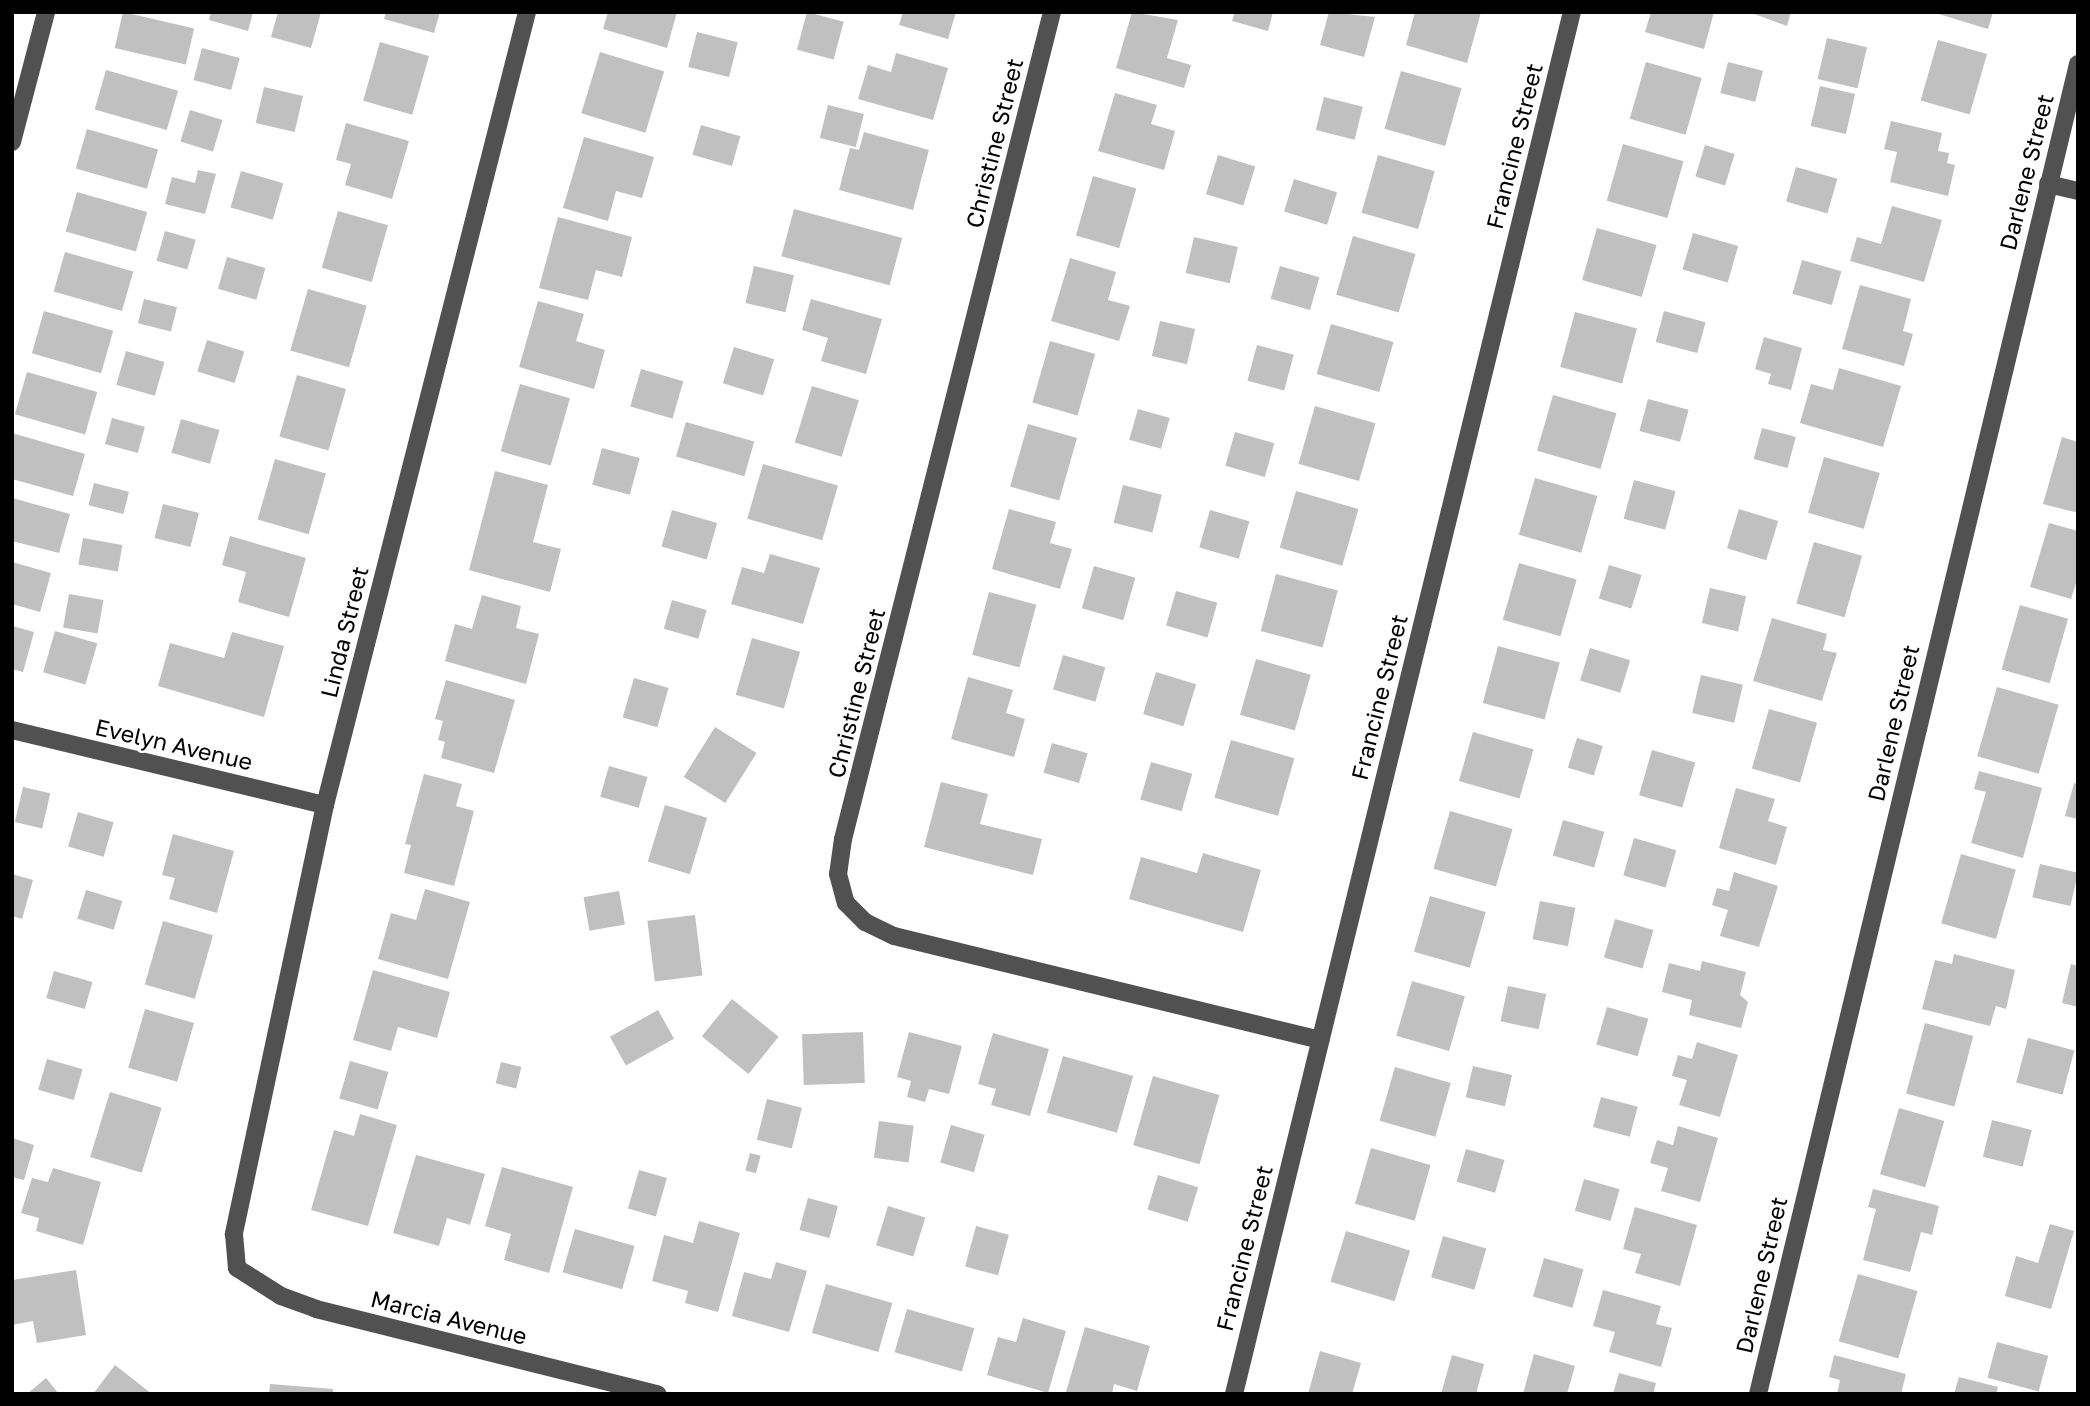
<!DOCTYPE html>
<html>
<head>
<meta charset="utf-8">
<style>
	body { margin:0 }
	#map { position:relative; width:2090px; height:1406px; overflow:hidden; background:#fff; font-family:"Golos Text",sans-serif }
	div>[style] { position:absolute }
	.building>* { inset:0; background:#c0c0c0; transform-origin:0 0 }
	.minor>* { height:18px; margin:-9px; padding:0 9px; transform-origin:9px; border-radius:9px; background:#515151 }
	span { translate:-50% -50%; white-space:nowrap; text-align:center; line-height:1.15; -webkit-text-stroke:5px #fff; paint-order:stroke }
	.street-label { font-size:23px; color:#000 }
	.frame { position:absolute; inset:0; border:14px solid #000; pointer-events:none }
</style>
</head>
<body>
<div id="map">
	<div class="building">
		<i style="left:123px;top:12px;width:73px;height:37px;rotate:13deg"></i>
		<i style="clip-path:polygon(211px 12px,253px 12px,248px 31px,209px 20px)"></i>
		<i style="clip-path:polygon(278px 12px,321px 12px,311px 48px,271px 37px)"></i>
		<i style="clip-path:polygon(386px 12px,440px 12px,434px 33px,384px 19px)"></i>
		<i style="clip-path:polygon(608px 12px,677px 12px,667px 48px,603px 29px)"></i>
		<i style="left:807px;top:12px;width:38px;height:39px;rotate:15deg"></i>
		<i style="clip-path:polygon(903px 12px,956px 12px,948px 39px,899px 25px)"></i>
		<i style="clip-path:polygon(1132px 12px,1178px 20px,1167px 58px,1191px 65px,1184px 88px,1116px 68px)"></i>
		<i style="clip-path:polygon(1235px 12px,1273px 12px,1268px 31px,1232px 21px)"></i>
		<i style="clip-path:polygon(1329px 12px,1375px 17px,1364px 57px,1320px 45px)"></i>
		<i style="clip-path:polygon(1415px 12px,1481px 12px,1467px 63px,1406px 45px)"></i>
		<i style="clip-path:polygon(1651px 12px,1714px 12px,1704px 49px,1645px 32px)"></i>
		<i style="clip-path:polygon(1749px 12px,1791px 12px,1787px 26px)"></i>
		<i style="clip-path:polygon(1932px 12px,1993px 12px,1988px 29px)"></i>
		<i style="left:697px;top:32px;width:42px;height:36px;rotate:14deg"></i>
		<i style="left:1827px;top:38px;width:41px;height:42px;rotate:13deg"></i>
		<i style="left:1938px;top:40px;width:51px;height:63px;rotate:16deg"></i>
		<i style="left:380px;top:42px;width:51px;height:61px;rotate:16deg"></i>
		<i style="left:202px;top:48px;width:39px;height:33px;rotate:15deg"></i>
		<i style="left:600px;top:52px;width:67px;height:64px;rotate:17deg"></i>
		<i style="clip-path:polygon(896px 53px,948px 68px,933px 120px,858px 99px,868px 65px,891px 72px)"></i>
		<i style="left:1646px;top:62px;width:58px;height:59px;rotate:16deg"></i>
		<i style="left:1728px;top:62px;width:36px;height:32px;rotate:14deg"></i>
		<i style="left:106px;top:70px;width:75px;height:41px;rotate:16deg"></i>
		<i style="left:1401px;top:71px;width:63px;height:60px;rotate:16deg"></i>
		<i style="left:1820px;top:86px;width:36px;height:41px;rotate:13deg"></i>
		<i style="left:264px;top:87px;width:40px;height:37px;rotate:13deg"></i>
		<i style="clip-path:polygon(1115px 93px,1157px 105px,1151px 124px,1175px 131px,1164px 170px,1098px 151px)"></i>
		<i style="left:1324px;top:97px;width:40px;height:34px;rotate:14deg"></i>
		<i style="left:828px;top:105px;width:37px;height:34px;rotate:14deg"></i>
		<i style="left:190px;top:110px;width:34px;height:33px;rotate:17deg"></i>
		<i style="clip-path:polygon(1891px 121px,1942px 133px,1938px 151px,1949px 153px,1947px 163px,1955px 165px,1948px 196px,1890px 182px,1897px 152px,1884px 149px)"></i>
		<i style="clip-path:polygon(346px 123px,409px 141px,392px 199px,345px 185px,351px 164px,336px 160px)"></i>
		<i style="left:701px;top:125px;width:41px;height:31px;rotate:16deg"></i>
		<i style="left:87px;top:129px;width:74px;height:41px;rotate:16deg"></i>
		<i style="clip-path:polygon(864px 132px,929px 150px,913px 210px,839px 190px,850px 148px,859px 150px)"></i>
		<i style="clip-path:polygon(584px 137px,654px 157px,642px 198px,616px 191px,608px 221px,563px 208px)"></i>
		<i style="left:1623px;top:144px;width:63px;height:59px;rotate:16deg"></i>
		<i style="left:1705px;top:145px;width:31px;height:33px;rotate:17deg"></i>
		<i style="left:1218px;top:155px;width:39px;height:41px;rotate:17deg"></i>
		<i style="left:1378px;top:155px;width:59px;height:60px;rotate:16deg"></i>
		<i style="left:1796px;top:167px;width:43px;height:36px;rotate:16deg"></i>
		<i style="clip-path:polygon(198px 170px,216px 174px,205px 214px,165px 204px,172px 177px,195px 183px)"></i>
		<i style="left:241px;top:171px;width:44px;height:38px;rotate:16deg"></i>
		<i style="left:1093px;top:176px;width:45px;height:62px;rotate:16deg"></i>
		<i style="left:1294px;top:179px;width:45px;height:34px;rotate:17deg"></i>
		<i style="left:77px;top:192px;width:73px;height:41px;rotate:16deg"></i>
		<i style="clip-path:polygon(1892px 206px,1942px 220px,1924px 282px,1850px 261px,1857px 237px,1881px 244px)"></i>
		<i style="left:794px;top:209px;width:112px;height:49px;rotate:15deg"></i>
		<i style="left:338px;top:211px;width:52px;height:59px;rotate:16deg"></i>
		<i style="clip-path:polygon(558px 217px,632px 237px,622px 277px,596px 270px,588px 300px,539px 288px)"></i>
		<i style="left:1597px;top:228px;width:62px;height:54px;rotate:16deg"></i>
		<i style="left:165px;top:231px;width:32px;height:31px;rotate:16deg"></i>
		<i style="left:1693px;top:233px;width:47px;height:38px;rotate:16deg"></i>
		<i style="left:1353px;top:236px;width:65px;height:61px;rotate:16deg"></i>
		<i style="left:1194px;top:237px;width:45px;height:37px;rotate:13deg"></i>
		<i style="left:65px;top:252px;width:71px;height:41px;rotate:16deg"></i>
		<i style="left:227px;top:257px;width:40px;height:33px;rotate:16deg"></i>
		<i style="clip-path:polygon(1070px 258px,1116px 272px,1108px 300px,1130px 306px,1119px 341px,1051px 321px)"></i>
		<i style="left:1802px;top:260px;width:41px;height:35px;rotate:16deg"></i>
		<i style="left:754px;top:266px;width:41px;height:38px;rotate:13deg"></i>
		<i style="left:1280px;top:266px;width:41px;height:34px;rotate:16deg"></i>
		<i style="clip-path:polygon(1860px 285px,1911px 299px,1903px 331px,1913px 334px,1904px 366px,1842px 349px)"></i>
		<i style="left:308px;top:289px;width:61px;height:64px;rotate:16deg"></i>
		<i style="left:144px;top:299px;width:34px;height:25px;rotate:14deg"></i>
		<i style="clip-path:polygon(811px 299px,882px 319px,866px 374px,821px 361px,828px 338px,802px 330px)"></i>
		<i style="clip-path:polygon(538px 301px,584px 314px,576px 341px,605px 350px,594px 389px,519px 367px)"></i>
		<i style="left:44px;top:311px;width:72px;height:44px;rotate:16deg"></i>
		<i style="left:1664px;top:311px;width:43px;height:32px;rotate:15deg"></i>
		<i style="left:1575px;top:312px;width:64px;height:57px;rotate:15deg"></i>
		<i style="left:1160px;top:321px;width:36px;height:36px;rotate:13deg"></i>
		<i style="left:1331px;top:324px;width:65px;height:52px;rotate:16deg"></i>
		<i style="clip-path:polygon(1764px 337px,1802px 348px,1791px 390px,1768px 384px,1771px 374px,1755px 369px)"></i>
		<i style="left:207px;top:340px;width:39px;height:33px;rotate:17deg"></i>
		<i style="left:1050px;top:341px;width:47px;height:64px;rotate:16deg"></i>
		<i style="left:1257px;top:345px;width:38px;height:37px;rotate:15deg"></i>
		<i style="left:734px;top:347px;width:42px;height:38px;rotate:17deg"></i>
		<i style="left:126px;top:351px;width:40px;height:35px;rotate:16deg"></i>
		<i style="clip-path:polygon(1839px 368px,1901px 386px,1883px 447px,1800px 423px,1811px 384px,1833px 390px)"></i>
		<i style="left:641px;top:369px;width:44px;height:39px;rotate:16deg"></i>
		<i style="left:27px;top:372px;width:73px;height:44px;rotate:16deg"></i>
		<i style="left:297px;top:375px;width:51px;height:64px;rotate:16deg"></i>
		<i style="left:520px;top:384px;width:52px;height:70px;rotate:16deg"></i>
		<i style="left:812px;top:386px;width:49px;height:59px;rotate:17deg"></i>
		<i style="left:1553px;top:395px;width:66px;height:58px;rotate:16deg"></i>
		<i style="left:1648px;top:399px;width:42px;height:33px;rotate:15deg"></i>
		<i style="left:1315px;top:406px;width:63px;height:60px;rotate:16deg"></i>
		<i style="left:1138px;top:409px;width:33px;height:32px;rotate:16deg"></i>
		<i style="left:112px;top:418px;width:34px;height:27px;rotate:15deg"></i>
		<i style="left:181px;top:419px;width:40px;height:35px;rotate:16deg"></i>
		<i style="left:686px;top:422px;width:71px;height:36px;rotate:16deg"></i>
		<i style="left:1028px;top:424px;width:51px;height:65px;rotate:16deg"></i>
		<i style="left:1762px;top:428px;width:35px;height:32px;rotate:15deg"></i>
		<i style="left:1235px;top:432px;width:41px;height:35px;rotate:16deg"></i>
		<i style="clip-path:polygon(12px 433px,85px 454px,73px 496px,12px 479px)"></i>
		<i style="clip-path:polygon(2062px 437px,2078px 442px,2078px 513px,2043px 504px)"></i>
		<i style="left:602px;top:448px;width:39px;height:38px;rotate:15deg"></i>
		<i style="left:1824px;top:457px;width:58px;height:58px;rotate:16deg"></i>
		<i style="left:275px;top:459px;width:53px;height:63px;rotate:16deg"></i>
		<i style="left:763px;top:464px;width:78px;height:57px;rotate:16deg"></i>
		<i style="clip-path:polygon(495px 471px,548px 485px,533px 542px,561px 549px,550px 592px,469px 570px)"></i>
		<i style="left:1535px;top:478px;width:65px;height:59px;rotate:16deg"></i>
		<i style="left:1634px;top:480px;width:43px;height:40px;rotate:15deg"></i>
		<i style="left:94px;top:483px;width:36px;height:23px;rotate:14deg"></i>
		<i style="left:1123px;top:485px;width:40px;height:39px;rotate:14deg"></i>
		<i style="left:1296px;top:491px;width:65px;height:59px;rotate:16deg"></i>
		<i style="clip-path:polygon(12px 498px,70px 514px,59px 553px,12px 541px)"></i>
		<i style="left:163px;top:504px;width:37px;height:35px;rotate:14deg"></i>
		<i style="clip-path:polygon(1009px 509px,1056px 522px,1050px 543px,1072px 549px,1060px 589px,992px 569px)"></i>
		<i style="left:1739px;top:509px;width:41px;height:41px;rotate:17deg"></i>
		<i style="left:672px;top:510px;width:47px;height:38px;rotate:16deg"></i>
		<i style="left:1210px;top:510px;width:41px;height:39px;rotate:16deg"></i>
		<i style="clip-path:polygon(2049px 523px,2078px 531px,2078px 577px,2071px 599px,2030px 587px)"></i>
		<i style="clip-path:polygon(230px 536px,306px 558px,289px 617px,238px 602px,246px 572px,222px 565px)"></i>
		<i style="left:83px;top:538px;width:40px;height:27px;rotate:10deg"></i>
		<i style="left:1814px;top:542px;width:50px;height:64px;rotate:16deg"></i>
		<i style="clip-path:polygon(770px 554px,820px 568px,803px 624px,731px 604px,742px 567px,764px 573px)"></i>
		<i style="clip-path:polygon(12px 562px,51px 573px,40px 612px,12px 604px)"></i>
		<i style="left:1519px;top:563px;width:60px;height:59px;rotate:16deg"></i>
		<i style="left:1609px;top:565px;width:34px;height:35px;rotate:17deg"></i>
		<i style="left:1094px;top:566px;width:43px;height:44px;rotate:16deg"></i>
		<i style="left:1276px;top:574px;width:64px;height:59px;rotate:15deg"></i>
		<i style="left:1710px;top:588px;width:37px;height:36px;rotate:13deg"></i>
		<i style="left:1176px;top:591px;width:43px;height:36px;rotate:16deg"></i>
		<i style="left:989px;top:592px;width:49px;height:65px;rotate:15deg"></i>
		<i style="left:69px;top:594px;width:35px;height:34px;rotate:10deg"></i>
		<i style="clip-path:polygon(482px 595px,521px 606px,516px 628px,539px 634px,526px 684px,445px 661px,455px 624px,472px 629px)"></i>
		<i style="left:672px;top:600px;width:36px;height:30px;rotate:16deg"></i>
		<i style="left:2020px;top:605px;width:50px;height:67px;rotate:16deg"></i>
		<i style="clip-path:polygon(1772px 618px,1827px 634px,1823px 650px,1837px 653px,1822px 701px,1753px 681px)"></i>
		<i style="clip-path:polygon(12px 626px,34px 632px,23px 672px,12px 669px)"></i>
		<i style="left:55px;top:631px;width:44px;height:43px;rotate:16deg"></i>
		<i style="clip-path:polygon(232px 632px,284px 646px,264px 717px,158px 686px,170px 643px,224px 658px)"></i>
		<i style="left:752px;top:638px;width:50px;height:59px;rotate:16deg"></i>
		<i style="left:1498px;top:646px;width:64px;height:59px;rotate:15deg"></i>
		<i style="left:1590px;top:648px;width:42px;height:34px;rotate:17deg"></i>
		<i style="left:1063px;top:655px;width:44px;height:36px;rotate:16deg"></i>
		<i style="left:1256px;top:659px;width:57px;height:58px;rotate:16deg"></i>
		<i style="left:1156px;top:672px;width:42px;height:44px;rotate:17deg"></i>
		<i style="left:1701px;top:675px;width:43px;height:39px;rotate:13deg"></i>
		<i style="clip-path:polygon(968px 677px,1013px 690px,1006px 713px,1025px 719px,1014px 757px,951px 739px)"></i>
		<i style="left:634px;top:678px;width:36px;height:41px;rotate:16deg"></i>
		<i style="clip-path:polygon(446px 680px,515px 700px,494px 773px,441px 758px,445px 742px,438px 740px,443px 721px,435px 719px)"></i>
		<i style="left:1997px;top:687px;width:64px;height:72px;rotate:16deg"></i>
		<i style="left:1769px;top:709px;width:50px;height:62px;rotate:16deg"></i>
		<i style="left:715px;top:727px;width:49px;height:59px;rotate:32deg"></i>
		<i style="left:1473px;top:732px;width:63px;height:51px;rotate:16deg"></i>
		<i style="left:1577px;top:738px;width:27px;height:31px;rotate:17deg"></i>
		<i style="left:1231px;top:740px;width:66px;height:60px;rotate:16deg"></i>
		<i style="left:1052px;top:743px;width:37px;height:31px;rotate:16deg"></i>
		<i style="left:1652px;top:750px;width:45px;height:47px;rotate:16deg"></i>
		<i style="left:1151px;top:762px;width:43px;height:39px;rotate:16deg"></i>
		<i style="left:609px;top:766px;width:40px;height:32px;rotate:16deg"></i>
		<i style="clip-path:polygon(1979px 771px,2042px 788px,2023px 858px,1971px 843px,1986px 792px,1974px 789px)"></i>
		<i style="clip-path:polygon(424px 774px,462px 784px,456px 806px,474px 811px,454px 886px,404px 873px,411px 845px,405px 844px)"></i>
		<i style="clip-path:polygon(941px 782px,988px 794px,980px 824px,1042px 839px,1033px 875px,924px 847px)"></i>
		<i style="clip-path:polygon(2074px 783px,2078px 784px,2078px 819px,2065px 816px)"></i>
		<i style="left:23px;top:787px;width:28px;height:36px;rotate:13deg"></i>
		<i style="clip-path:polygon(1736px 788px,1775px 799px,1768px 821px,1787px 827px,1776px 865px,1719px 848px)"></i>
		<i style="left:665px;top:805px;width:44px;height:59px;rotate:17deg"></i>
		<i style="left:1450px;top:811px;width:65px;height:60px;rotate:16deg"></i>
		<i style="left:78px;top:812px;width:37px;height:36px;rotate:16deg"></i>
		<i style="left:1563px;top:820px;width:43px;height:37px;rotate:16deg"></i>
		<i style="clip-path:polygon(173px 834px,234px 851px,217px 913px,169px 899px,175px 878px,162px 875px)"></i>
		<i style="left:1634px;top:838px;width:44px;height:39px;rotate:16deg"></i>
		<i style="clip-path:polygon(1203px 853px,1261px 870px,1243px 932px,1129px 899px,1141px 857px,1197px 873px)"></i>
		<i style="left:1961px;top:854px;width:57px;height:72px;rotate:16deg"></i>
		<i style="left:2040px;top:864px;width:39px;height:34px;rotate:13deg"></i>
		<i style="clip-path:polygon(1734px 872px,1778px 886px,1759px 947px,1720px 936px,1728px 910px,1712px 905px,1717px 888px,1729px 891px)"></i>
		<i style="clip-path:polygon(12px 874px,33px 880px,22px 919px,12px 916px)"></i>
		<i style="clip-path:polygon(425px 889px,470px 902px,448px 979px,378px 959px,391px 913px,416px 920px)"></i>
		<i style="left:86px;top:890px;width:38px;height:30px;rotate:17deg"></i>
		<i style="left:619px;top:891px;width:34px;height:36px;rotate:80deg"></i>
		<i style="left:1430px;top:896px;width:58px;height:58px;rotate:16deg"></i>
		<i style="left:1540px;top:901px;width:36px;height:39px;rotate:11deg"></i>
		<i style="left:695px;top:915px;width:61px;height:48px;rotate:83deg"></i>
		<i style="left:1615px;top:919px;width:40px;height:40px;rotate:16deg"></i>
		<i style="left:163px;top:921px;width:52px;height:66px;rotate:16deg"></i>
		<i style="clip-path:polygon(1954px 954px,2015px 970px,2006px 1009px,1996px 1006px,1990px 1026px,1922px 1009px,1935px 960px,1952px 964px)"></i>
		<i style="clip-path:polygon(1702px 961px,1746px 972px,1740px 995px,1748px 1002px,1741px 1028px,1689px 1015px,1692px 1000px,1662px 992px,1669px 963px,1700px 971px)"></i>
		<i style="clip-path:polygon(2071px 964px,2078px 966px,2078px 1007px,2062px 1003px)"></i>
		<i style="clip-path:polygon(373px 970px,450px 992px,437px 1038px,398px 1027px,391px 1051px,353px 1040px)"></i>
		<i style="left:54px;top:971px;width:40px;height:28px;rotate:16deg"></i>
		<i style="left:1412px;top:981px;width:55px;height:57px;rotate:16deg"></i>
		<i style="left:1508px;top:986px;width:39px;height:36px;rotate:12deg"></i>
		<i style="left:732px;top:999px;width:60px;height:48px;rotate:39deg"></i>
		<i style="left:1607px;top:1007px;width:43px;height:39px;rotate:16deg"></i>
		<i style="left:145px;top:1009px;width:51px;height:61px;rotate:16deg"></i>
		<i style="left:658px;top:1010px;width:33px;height:55px;rotate:61deg"></i>
		<i style="left:1925px;top:1023px;width:50px;height:73px;rotate:15deg"></i>
		<i style="left:863px;top:1032px;width:51px;height:61px;rotate:88deg"></i>
		<i style="clip-path:polygon(909px 1032px,962px 1046px,949px 1094px,929px 1089px,925px 1102px,907px 1097px,911px 1081px,897px 1077px)"></i>
		<i style="clip-path:polygon(993px 1033px,1049px 1049px,1030px 1116px,991px 1105px,996px 1089px,978px 1084px)"></i>
		<i style="left:2028px;top:1038px;width:48px;height:46px;rotate:15deg"></i>
		<i style="clip-path:polygon(1697px 1042px,1738px 1055px,1720px 1117px,1679px 1105px,1687px 1080px,1672px 1076px,1678px 1055px,1692px 1059px)"></i>
		<i style="left:1063px;top:1056px;width:73px;height:59px;rotate:16deg"></i>
		<i style="left:47px;top:1059px;width:37px;height:32px;rotate:16deg"></i>
		<i style="left:350px;top:1061px;width:40px;height:39px;rotate:16deg"></i>
		<i style="left:501px;top:1062px;width:21px;height:22px;rotate:14deg"></i>
		<i style="left:1473px;top:1066px;width:40px;height:32px;rotate:13deg"></i>
		<i style="left:1395px;top:1067px;width:58px;height:56px;rotate:16deg"></i>
		<i style="left:1153px;top:1076px;width:69px;height:72px;rotate:16deg"></i>
		<i style="left:110px;top:1092px;width:54px;height:68px;rotate:17deg"></i>
		<i style="left:1601px;top:1097px;width:38px;height:31px;rotate:15deg"></i>
		<i style="left:767px;top:1099px;width:36px;height:42px;rotate:14deg"></i>
		<i style="left:1899px;top:1108px;width:47px;height:69px;rotate:16deg"></i>
		<i style="clip-path:polygon(360px 1114px,397px 1125px,368px 1226px,311px 1210px,334px 1130px,354px 1136px)"></i>
		<i style="left:1992px;top:1120px;width:41px;height:38px;rotate:14deg"></i>
		<i style="left:879px;top:1121px;width:35px;height:37px;rotate:8deg"></i>
		<i style="left:951px;top:1125px;width:35px;height:39px;rotate:16deg"></i>
		<i style="clip-path:polygon(1678px 1126px,1718px 1138px,1700px 1202px,1661px 1191px,1668px 1168px,1650px 1163px,1657px 1140px,1673px 1145px)"></i>
		<i style="clip-path:polygon(12px 1138px,34px 1145px,24px 1180px,12px 1177px)"></i>
		<i style="left:1371px;top:1148px;width:62px;height:58px;rotate:16deg"></i>
		<i style="left:1466px;top:1149px;width:40px;height:34px;rotate:16deg"></i>
		<i style="left:750px;top:1153px;width:11px;height:18px;rotate:15deg"></i>
		<i style="clip-path:polygon(416px 1155px,485px 1174px,470px 1225px,447px 1218px,439px 1246px,393px 1233px)"></i>
		<i style="clip-path:polygon(502px 1167px,573px 1187px,549px 1273px,504px 1260px,511px 1234px,485px 1226px)"></i>
		<i style="clip-path:polygon(53px 1168px,101px 1182px,83px 1245px,36px 1231px,39px 1218px,21px 1213px,32px 1178px,48px 1182px)"></i>
		<i style="left:639px;top:1170px;width:29px;height:40px;rotate:16deg"></i>
		<i style="left:1158px;top:1175px;width:42px;height:36px;rotate:17deg"></i>
		<i style="left:1584px;top:1179px;width:37px;height:33px;rotate:16deg"></i>
		<i style="clip-path:polygon(1873px 1189px,1939px 1206px,1932px 1235px,1921px 1232px,1910px 1272px,1863px 1260px,1876px 1209px,1868px 1207px)"></i>
		<i style="left:808px;top:1198px;width:31px;height:33px;rotate:15deg"></i>
		<i style="left:888px;top:1206px;width:39px;height:41px;rotate:17deg"></i>
		<i style="clip-path:polygon(1635px 1207px,1697px 1225px,1680px 1286px,1635px 1273px,1641px 1254px,1623px 1249px)"></i>
		<i style="clip-path:polygon(699px 1221px,740px 1233px,718px 1312px,685px 1303px,688px 1291px,652px 1281px,664px 1235px,693px 1243px)"></i>
		<i style="clip-path:polygon(2050px 1224px,2074px 1231px,2051px 1309px,2005px 1296px,2016px 1256px,2038px 1263px)"></i>
		<i style="left:976px;top:1226px;width:34px;height:42px;rotate:15deg"></i>
		<i style="left:575px;top:1229px;width:62px;height:45px;rotate:16deg"></i>
		<i style="left:1346px;top:1231px;width:67px;height:53px;rotate:17deg"></i>
		<i style="left:1443px;top:1236px;width:45px;height:43px;rotate:16deg"></i>
		<i style="left:1544px;top:1258px;width:41px;height:40px;rotate:16deg"></i>
		<i style="clip-path:polygon(776px 1262px,807px 1271px,789px 1332px,732px 1316px,744px 1272px,771px 1279px)"></i>
		<i style="clip-path:polygon(76px 1270px,86px 1335px,37px 1343px,33px 1321px,12px 1325px,12px 1280px)"></i>
		<i style="left:1858px;top:1274px;width:62px;height:70px;rotate:16deg"></i>
		<i style="left:826px;top:1284px;width:69px;height:51px;rotate:16deg"></i>
		<i style="clip-path:polygon(1603px 1290px,1661px 1306px,1656px 1324px,1672px 1328px,1661px 1367px,1609px 1352px,1615px 1332px,1593px 1326px)"></i>
		<i style="left:907px;top:1309px;width:70px;height:45px;rotate:16deg"></i>
		<i style="clip-path:polygon(1023px 1318px,1066px 1331px,1048px 1393px,987px 1375px,998px 1337px,1016px 1342px)"></i>
		<i style="clip-path:polygon(1085px 1327px,1150px 1346px,1137px 1391px,1114px 1384px,1112px 1394px,1066px 1392px)"></i>
		<i style="left:1997px;top:1342px;width:53px;height:37px;rotate:15deg"></i>
		<i style="clip-path:polygon(1320px 1351px,1361px 1363px,1352px 1394px,1308px 1394px)"></i>
		<i style="clip-path:polygon(1534px 1354px,1575px 1366px,1567px 1394px,1523px 1394px)"></i>
		<i style="clip-path:polygon(1452px 1355px,1484px 1364px,1476px 1394px,1441px 1394px)"></i>
		<i style="clip-path:polygon(1834px 1355px,1906px 1374px,1901px 1394px,1837px 1394px,1840px 1380px,1829px 1377px)"></i>
		<i style="clip-path:polygon(115px 1365px,152px 1394px,93px 1394px)"></i>
		<i style="clip-path:polygon(1619px 1373px,1656px 1383px,1653px 1394px,1613px 1394px)"></i>
		<i style="clip-path:polygon(1959px 1377px,1998px 1387px,1996px 1394px,1954px 1394px)"></i>
		<i style="clip-path:polygon(46px 1378px,59px 1394px,27px 1394px)"></i>
		<i style="clip-path:polygon(270px 1384px,333px 1389px,333px 1394px,269px 1394px)"></i>
	</div>
	<div class="minor">
		<i style="left:527px;top:12px;width:818px;rotate:104.29deg"></i>
		<i style="left:325px;top:805px;width:439px;rotate:102deg"></i>
		<i style="left:234px;top:1234px;width:34px;rotate:85deg"></i>
		<i style="left:237px;top:1268px;width:52px;rotate:32.5deg"></i>
		<i style="left:281px;top:1296px;width:37px;rotate:20deg"></i>
		<i style="left:316px;top:1309px;width:352px;rotate:14deg"></i>
		<i style="left:1052px;top:12px;width:853px;rotate:104.18deg"></i>
		<i style="left:843px;top:839px;width:35px;rotate:98deg"></i>
		<i style="left:838px;top:874px;width:30px;rotate:75deg"></i>
		<i style="left:846px;top:903px;width:27px;rotate:45deg"></i>
		<i style="left:865px;top:922px;width:32px;rotate:26deg"></i>
		<i style="left:894px;top:936px;width:439px;rotate:13.7deg"></i>
		<i style="left:12px;top:142px;width:134px;rotate:-75.3deg"></i>
		<i style="left:2048px;top:184px;width:31px;rotate:13deg"></i>
		<i style="left:12px;top:730px;width:322px;rotate:13.5deg"></i>
		<i style="left:1234px;top:1394px;width:1423px;rotate:-76.26deg"></i>
		<i style="left:1758px;top:1394px;width:1368px;rotate:-76.47deg"></i>
	</div>
	<div class="street-label">
		<span style="left:994px;top:143px;rotate:-76deg">Christine Street</span>
		<span style="left:1514px;top:146px;rotate:-76deg">Francine Street</span>
		<span style="left:2026px;top:172px;rotate:-76deg">Darlene Street</span>
		<span style="left:344px;top:632px;rotate:-76deg">Linda Street</span>
		<span style="left:856px;top:693px;rotate:-76deg">Christine Street</span>
		<span style="left:1379px;top:697px;rotate:-76deg">Francine Street</span>
		<span style="left:1893px;top:723px;rotate:-77deg">Darlene Street</span>
		<span style="left:174px;top:744px;rotate:13deg">Evelyn Avenue</span>
		<span style="left:1244px;top:1248px;rotate:-76deg">Francine Street</span>
		<span style="left:1761px;top:1275px;rotate:-77deg">Darlene Street</span>
		<span style="left:449px;top:1317px;rotate:14deg">Marcia Avenue</span>
	</div>
	<div class="frame"></div>
</div>
</body>
</html>
